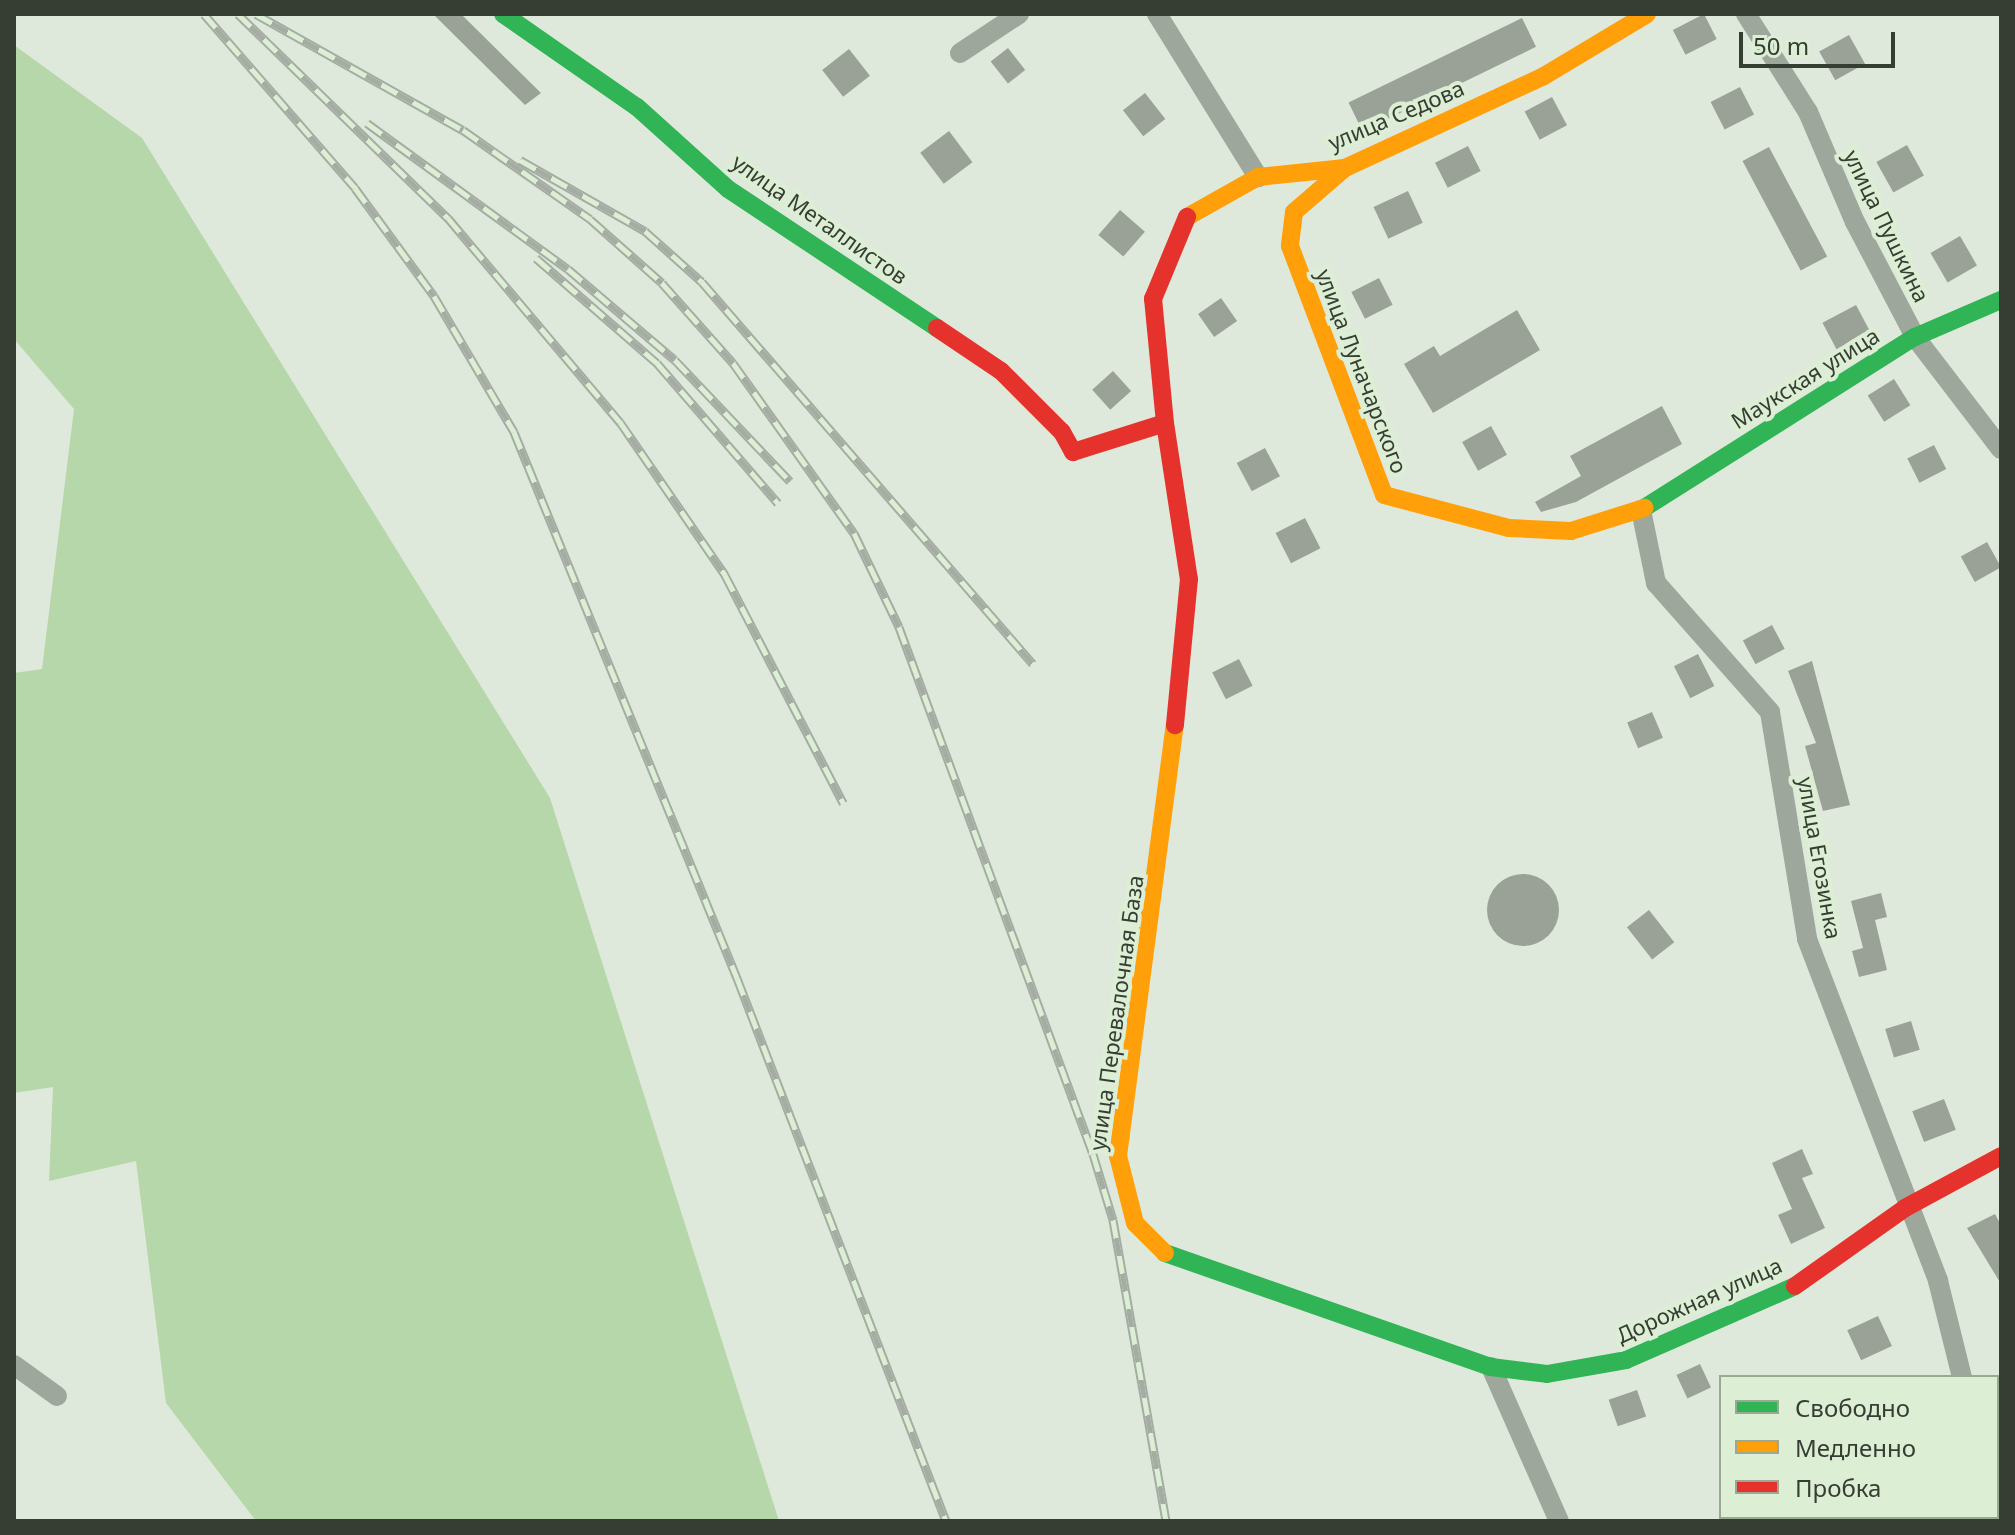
<!DOCTYPE html>
<html>
<head>
<meta charset="utf-8">
<style>
	body { margin:0 }
	#map { position:relative; width:2015px; height:1535px; overflow:hidden; background:#dfe9db; font-family:"Noto Sans",sans-serif }
	div>[style] { position:absolute }
	.forest>* { inset:0; background:#b6d7aa }
	.building>* { inset:0; background:#9aa297; transform-origin:0 0 }
	.round { border-radius:50% }
	.street>* { height:20px; margin:-10px; padding:0 10px; transform-origin:10px; border-radius:10px; background:#9ea79b }
	.fast>* { height:18px; margin:-9px; padding:0 9px; transform-origin:9px; border-radius:9px; background:#30b455 }
	.slow>* { height:18px; margin:-9px; padding:0 9px; transform-origin:9px; border-radius:9px; background:#ff9f0a }
	.jam>* { height:18px; margin:-9px; padding:0 9px; transform-origin:9px; border-radius:9px; background:#e5322d }
	.rail>* { height:9px; margin-top:-4.5px; transform-origin:0; background:repeating-linear-gradient(90deg,#dcefd5 0 18px,#a5ada3 0 36px); box-sizing:border-box; border-block:2px solid #a5ada3 }
	span { translate:-50% -50%; white-space:nowrap; text-align:center; line-height:1.15; -webkit-text-stroke:8px #dcefd5; paint-order:stroke }
	.street-label { font-size:22px; color:#363d33 }
	.frame { position:absolute; inset:0; border:16px solid #363d33; pointer-events:none }
	.legend { position:absolute; left:1719px; top:1375px; width:280px; height:144px; box-sizing:border-box; background:#dcefd5; border:2px solid #9aa894; margin:0; padding:10px 14px; list-style:none; font-size:24px; color:#363d33 }
	.legend li { display:flex; align-items:center; gap:16px; height:40px }
	.legend b { width:40px; border:2px solid #9aa894 }
	.scale { position:absolute; left:1739px; top:32px; width:156px; height:36px; box-sizing:border-box; border:4px solid #363d33; border-top:0; padding-left:10px; font-size:24px; line-height:28px; white-space:nowrap; color:#363d33; -webkit-text-stroke:6px #dcefd5; paint-order:stroke }
</style>
</head>
<body>
<div id="map">
	<div class="forest">
		<i style="clip-path:polygon(14px 45px,142px 138px,550px 798px,779px 1521px,256px 1521px,166px 1403px,136px 1161px,49px 1181px,53px 1087px,14px 1093px,14px 673px,42px 669px,74px 409px,14px 339px)"></i>
	</div>
	<div class="building">
		<i style="clip-path:polygon(433px 14px,461px 14px,541px 93px,525px 105px)"></i>
		<i style="left:1704px;top:14px;width:28px;height:35px;rotate:63deg"></i>
		<i style="left:1522px;top:18px;width:32px;height:193px;rotate:64deg"></i>
		<i style="left:1849px;top:35px;width:33px;height:34px;rotate:61deg"></i>
		<i style="left:1008px;top:48px;width:28px;height:22px;rotate:52deg"></i>
		<i style="left:849px;top:49px;width:34px;height:34px;rotate:52deg"></i>
		<i style="left:1740px;top:87px;width:31px;height:33px;rotate:63deg"></i>
		<i style="left:1145px;top:93px;width:33px;height:28px;rotate:52deg"></i>
		<i style="left:1552px;top:97px;width:32px;height:31px;rotate:62deg"></i>
		<i style="left:949px;top:131px;width:39px;height:36px;rotate:53deg"></i>
		<i style="left:1907px;top:145px;width:35px;height:35px;rotate:61deg"></i>
		<i style="left:1468px;top:146px;width:28px;height:37px;rotate:63deg"></i>
		<i style="left:1769px;top:147px;width:124px;height:30px;rotate:62deg"></i>
		<i style="left:1408px;top:191px;width:35px;height:38px;rotate:65deg"></i>
		<i style="left:1120px;top:210px;width:33px;height:33px;rotate:41deg"></i>
		<i style="left:1960px;top:236px;width:34px;height:34px;rotate:60deg"></i>
		<i style="left:1379px;top:278px;width:30px;height:31px;rotate:63deg"></i>
		<i style="left:1221px;top:298px;width:28px;height:28px;rotate:55deg"></i>
		<i style="left:1856px;top:305px;width:34px;height:38px;rotate:62deg"></i>
		<i style="clip-path:polygon(1517px 310px,1540px 350px,1433px 413px,1404px 364px,1434px 346px,1440px 356px)"></i>
		<i style="left:1113px;top:371px;width:27px;height:28px;rotate:48deg"></i>
		<i style="left:1894px;top:379px;width:31px;height:31px;rotate:58deg"></i>
		<i style="clip-path:polygon(1662px 406px,1682px 444px,1576px 502px,1541px 512px,1535px 502px,1581px 476px,1570px 456px)"></i>
		<i style="left:1491px;top:426px;width:33px;height:33px;rotate:61deg"></i>
		<i style="left:1934px;top:445px;width:27px;height:30px;rotate:63deg"></i>
		<i style="left:1265px;top:448px;width:32px;height:32px;rotate:62deg"></i>
		<i style="left:1305px;top:518px;width:34px;height:33px;rotate:63deg"></i>
		<i style="left:1987px;top:542px;width:29px;height:30px;rotate:61deg"></i>
		<i style="left:1772px;top:625px;width:27px;height:33px;rotate:62deg"></i>
		<i style="left:1698px;top:654px;width:36px;height:27px;rotate:63deg"></i>
		<i style="left:1239px;top:659px;width:30px;height:30px;rotate:63deg"></i>
		<i style="clip-path:polygon(1812px 661px,1850px 805px,1823px 811px,1805px 746px,1816px 743px,1788px 671px)"></i>
		<i style="left:1652px;top:712px;width:28px;height:27px;rotate:67deg"></i>
		<i class="round" style="left:1487px;top:874px;width:72px;height:72px"></i>
		<i style="clip-path:polygon(1881px 893px,1887px 917px,1875px 920px,1887px 970px,1859px 977px,1852px 951px,1863px 948px,1851px 901px)"></i>
		<i style="left:1649px;top:910px;width:41px;height:28px;rotate:52deg"></i>
		<i style="left:1911px;top:1021px;width:30px;height:27px;rotate:73deg"></i>
		<i style="left:1944px;top:1099px;width:33px;height:34px;rotate:69deg"></i>
		<i style="clip-path:polygon(1802px 1149px,1813px 1174px,1802px 1178px,1825px 1228px,1791px 1244px,1778px 1215px,1792px 1209px,1772px 1163px)"></i>
		<i style="clip-path:polygon(1995px 1214px,2001px 1225px,2001px 1284px,1967px 1228px)"></i>
		<i style="left:1878px;top:1316px;width:33px;height:34px;rotate:65deg"></i>
		<i style="left:1700px;top:1364px;width:26px;height:26px;rotate:65deg"></i>
		<i style="left:1637px;top:1390px;width:28px;height:30px;rotate:71deg"></i>
	</div>
	<div class="street">
		<i style="left:1157px;top:14px;width:192px;rotate:58.2deg"></i>
		<i style="left:1746px;top:14px;width:116px;rotate:57.7deg"></i>
		<i style="left:1808px;top:112px;width:120px;rotate:66.9deg"></i>
		<i style="left:1855px;top:222px;width:130px;rotate:62.4deg"></i>
		<i style="left:1915px;top:337px;width:141px;rotate:52.5deg"></i>
		<i style="left:960px;top:53px;width:71px;rotate:-33.5deg"></i>
		<i style="left:1641px;top:510px;width:75px;rotate:78.4deg"></i>
		<i style="left:1656px;top:583px;width:172px;rotate:48.5deg"></i>
		<i style="left:1770px;top:712px;width:230px;rotate:80.7deg"></i>
		<i style="left:1807px;top:939px;width:366px;rotate:69deg"></i>
		<i style="left:1938px;top:1281px;width:99px;rotate:76deg"></i>
		<i style="left:14px;top:1365px;width:53px;rotate:35.8deg"></i>
		<i style="left:1491px;top:1367px;width:168px;rotate:66.2deg"></i>
		<i style="left:1997px;top:1429px;width:6px;rotate:51deg"></i>
	</div>
	<div class="fast">
		<i style="left:503px;top:14px;width:163px;rotate:34.8deg"></i>
		<i style="left:637px;top:107px;width:122px;rotate:42deg"></i>
		<i style="left:728px;top:189px;width:251px;rotate:33.6deg"></i>
		<i style="left:1644px;top:508px;width:320px;rotate:-32.3deg"></i>
		<i style="left:1915px;top:337px;width:94px;rotate:-23.3deg"></i>
		<i style="left:1165px;top:1253px;width:345px;rotate:19.3deg"></i>
		<i style="left:1491px;top:1367px;width:56px;rotate:7.1deg"></i>
		<i style="left:1547px;top:1374px;width:80px;rotate:-10deg"></i>
		<i style="left:1626px;top:1360px;width:184px;rotate:-23.6deg"></i>
	</div>
	<div class="slow">
		<i style="left:1345px;top:168px;width:67px;rotate:139.2deg"></i>
		<i style="left:1294px;top:212px;width:34px;rotate:97deg"></i>
		<i style="left:1290px;top:246px;width:266px;rotate:69.3deg"></i>
		<i style="left:1384px;top:495px;width:129px;rotate:14.8deg"></i>
		<i style="left:1509px;top:528px;width:62px;rotate:2.8deg"></i>
		<i style="left:1571px;top:531px;width:77px;rotate:-17.5deg"></i>
		<i style="left:1187px;top:217px;width:81px;rotate:-29.4deg"></i>
		<i style="left:1258px;top:177px;width:87px;rotate:-5.9deg"></i>
		<i style="left:1345px;top:168px;width:219px;rotate:-24.8deg"></i>
		<i style="left:1544px;top:76px;width:120px;rotate:-31deg"></i>
		<i style="left:1165px;top:1253px;width:42px;rotate:-135deg"></i>
		<i style="left:1135px;top:1223px;width:69px;rotate:-104.2deg"></i>
		<i style="left:1118px;top:1156px;width:435px;rotate:-82.5deg"></i>
	</div>
	<div class="jam">
		<i style="left:937px;top:328px;width:77px;rotate:33.9deg"></i>
		<i style="left:1001px;top:371px;width:86px;rotate:45deg"></i>
		<i style="left:1062px;top:432px;width:23px;rotate:61deg"></i>
		<i style="left:1073px;top:452px;width:96px;rotate:-17.5deg"></i>
		<i style="left:1165px;top:423px;width:125px;rotate:-95.5deg"></i>
		<i style="left:1153px;top:299px;width:89px;rotate:-67.5deg"></i>
		<i style="left:1165px;top:423px;width:158px;rotate:81.3deg"></i>
		<i style="left:1189px;top:579px;width:147px;rotate:95.5deg"></i>
		<i style="left:1795px;top:1286px;width:135px;rotate:-35.3deg"></i>
		<i style="left:1905px;top:1208px;width:109px;rotate:-28.4deg"></i>
	</div>
	<div class="rail">
		<i style="left:204px;top:14px;width:230px;rotate:49deg"></i>
		<i style="left:355px;top:188px;width:134px;rotate:53.8deg"></i>
		<i style="left:434px;top:296px;width:158px;rotate:59.5deg"></i>
		<i style="left:514px;top:432px;width:590px;rotate:67.78deg"></i>
		<i style="left:737px;top:978px;width:582px;rotate:68.95deg"></i>
		<i style="left:238px;top:14px;width:293px;rotate:44.2deg"></i>
		<i style="left:448px;top:218px;width:267px;rotate:49.9deg"></i>
		<i style="left:620px;top:422px;width:186px;rotate:55.5deg"></i>
		<i style="left:725px;top:575px;width:257px;rotate:62.6deg"></i>
		<i style="left:256px;top:14px;width:237px;rotate:29.3deg"></i>
		<i style="left:463px;top:130px;width:155px;rotate:35deg"></i>
		<i style="left:590px;top:219px;width:96px;rotate:41.6deg"></i>
		<i style="left:662px;top:283px;width:107px;rotate:48.4deg"></i>
		<i style="left:733px;top:363px;width:209px;rotate:54.6deg"></i>
		<i style="left:854px;top:533px;width:104px;rotate:64.4deg"></i>
		<i style="left:899px;top:627px;width:562px;rotate:69.79deg"></i>
		<i style="left:1093px;top:1154px;width:69px;rotate:73.1deg"></i>
		<i style="left:1113px;top:1220px;width:306px;rotate:80deg"></i>
		<i style="left:367px;top:123px;width:248px;rotate:36deg"></i>
		<i style="left:568px;top:269px;width:140px;rotate:40.4deg"></i>
		<i style="left:675px;top:360px;width:167px;rotate:46.5deg"></i>
		<i style="left:520px;top:160px;width:144px;rotate:29.6deg"></i>
		<i style="left:645px;top:231px;width:76px;rotate:41.8deg"></i>
		<i style="left:702px;top:282px;width:505px;rotate:49.09deg"></i>
		<i style="left:536px;top:258px;width:160px;rotate:41deg"></i>
		<i style="left:657px;top:363px;width:185px;rotate:49.2deg"></i>
	</div>
	<div class="street-label">
		<span style="left:1396px;top:115px;rotate:-23deg">улица Седова</span>
		<span style="left:820px;top:219px;rotate:35deg">улица Металлистов</span>
		<span style="left:1887px;top:226px;rotate:64deg">улица Пушкина</span>
		<span style="left:1362px;top:371px;rotate:69deg">улица Луначарского</span>
		<span style="left:1805px;top:378px;rotate:-32deg">Маукская улица</span>
		<span style="left:1820px;top:858px;rotate:80deg">улица Егозинка</span>
		<span style="left:1116px;top:1013px;rotate:-82deg">улица Перевалочная База</span>
		<span style="left:1699px;top:1300px;rotate:-24deg">Дорожная улица</span>
	</div>
	<div class="frame"></div>
	<ul class="legend">
	<li><b style="height:10px;background:#30b455"></b>Свободно</li>
	<li><b style="height:10px;background:#ff9f0a"></b>Медленно</li>
	<li><b style="height:10px;background:#e5322d"></b>Пробка</li>
	</ul>
	<div class="scale">50 m</div>
</div>
</body>
</html>
